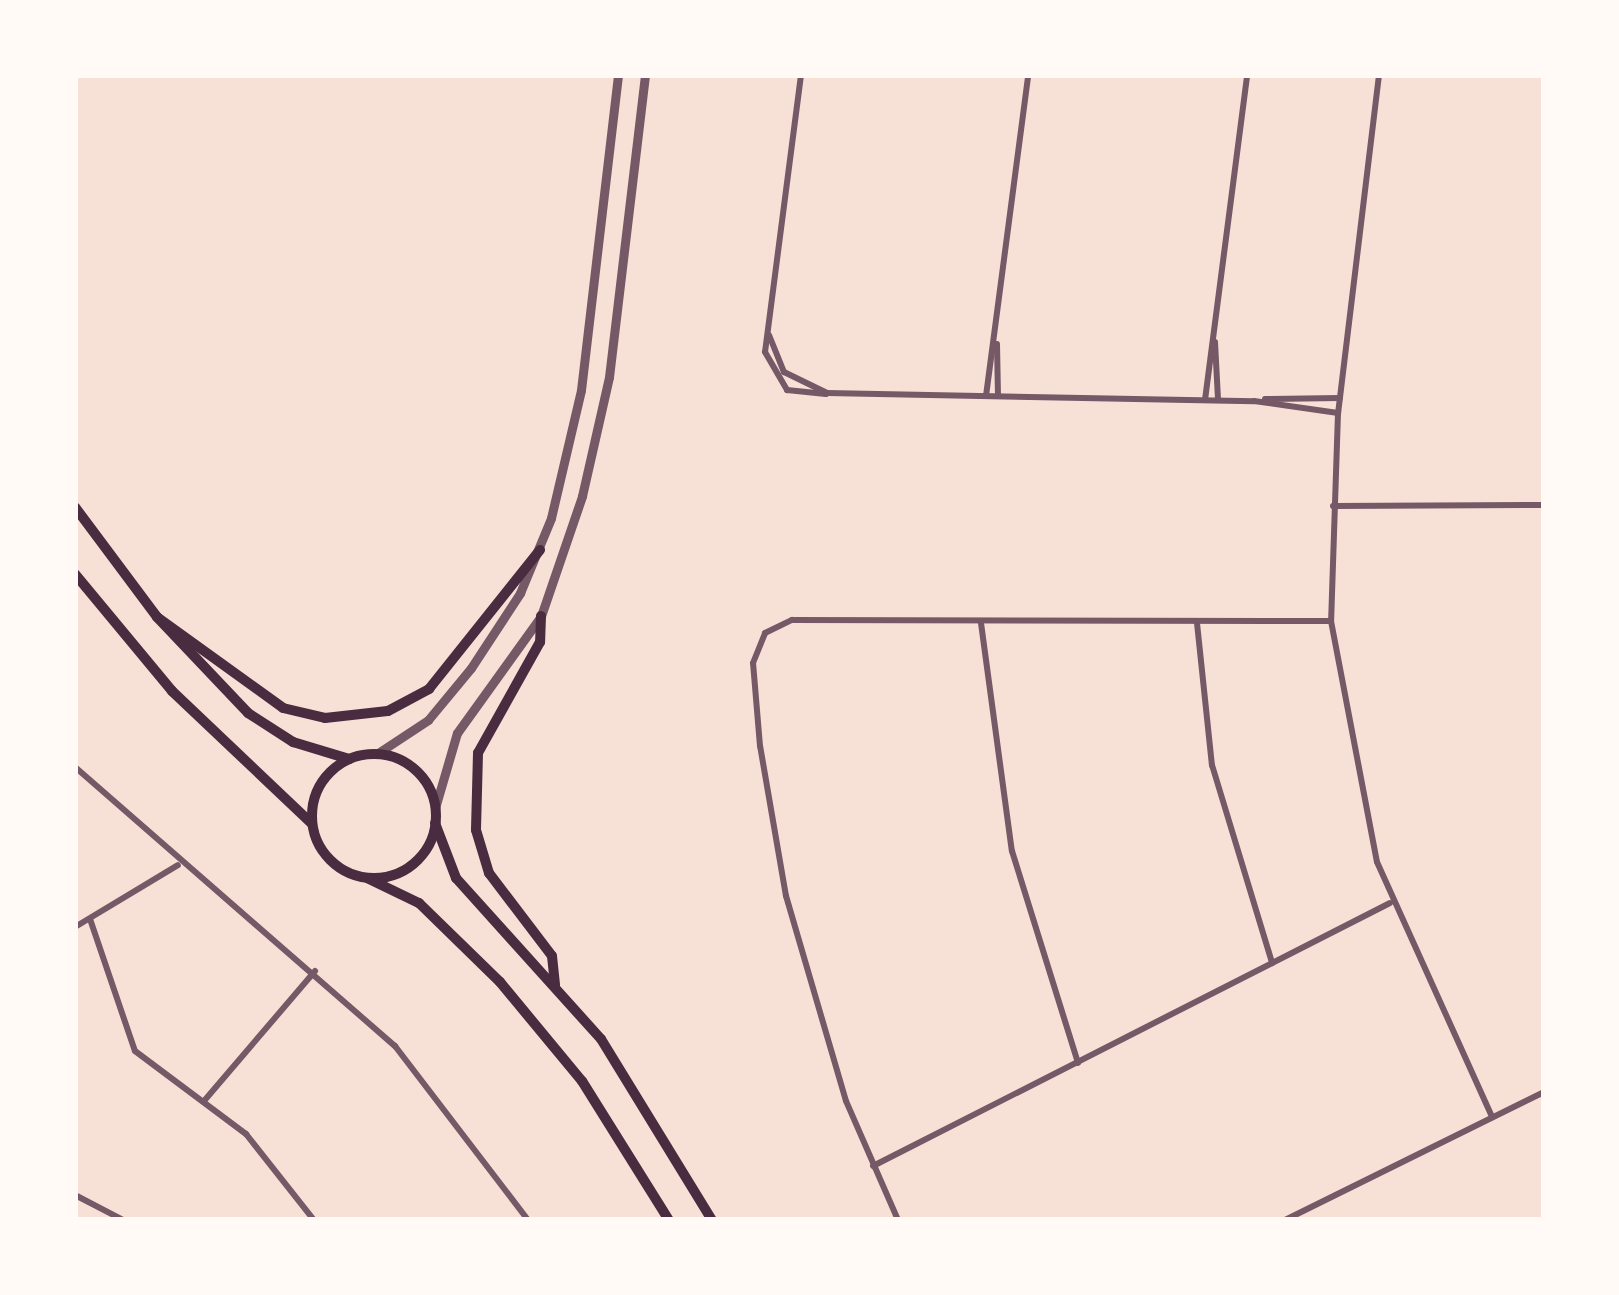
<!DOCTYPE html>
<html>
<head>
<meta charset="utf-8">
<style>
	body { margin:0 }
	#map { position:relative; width:1619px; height:1295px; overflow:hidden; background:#f7e1d7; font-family:"Titillium Web",sans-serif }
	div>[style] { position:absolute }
	.minor>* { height:6px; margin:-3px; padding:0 3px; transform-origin:3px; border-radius:3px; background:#755966 }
	.tertiary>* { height:9px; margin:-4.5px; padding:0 4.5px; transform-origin:4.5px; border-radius:4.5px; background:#755966 }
	.primary>* { height:10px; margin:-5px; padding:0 5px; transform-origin:5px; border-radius:5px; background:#4a2c40 }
	.primary>.ring { margin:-5px; padding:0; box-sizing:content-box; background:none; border:10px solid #4a2c40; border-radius:50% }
	span { translate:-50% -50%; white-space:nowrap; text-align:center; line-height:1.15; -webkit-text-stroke:10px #fffaf5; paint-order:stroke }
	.frame { position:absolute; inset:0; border:78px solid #fffaf5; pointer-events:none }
</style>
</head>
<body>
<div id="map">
	<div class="minor">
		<i style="left:801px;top:75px;width:279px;rotate:97.4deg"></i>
		<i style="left:765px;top:352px;width:44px;rotate:59.9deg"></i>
		<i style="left:787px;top:390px;width:39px;rotate:6deg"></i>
		<i style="left:1379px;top:75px;width:340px;rotate:96.9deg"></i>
		<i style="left:1338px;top:413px;width:208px;rotate:91.9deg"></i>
		<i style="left:1331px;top:621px;width:245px;rotate:79.2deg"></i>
		<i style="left:1377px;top:862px;width:277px;rotate:65.7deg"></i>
		<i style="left:769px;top:335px;width:40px;rotate:68deg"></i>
		<i style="left:784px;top:372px;width:48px;rotate:26deg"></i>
		<i style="left:827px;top:393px;width:427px;rotate:1.1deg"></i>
		<i style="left:1254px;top:401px;width:85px;rotate:8.1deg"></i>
		<i style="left:1215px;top:342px;width:58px;rotate:87deg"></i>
		<i style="left:997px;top:344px;width:52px;rotate:88.9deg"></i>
		<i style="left:986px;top:396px;width:324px;rotate:-82.5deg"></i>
		<i style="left:1265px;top:399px;width:75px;rotate:-0.8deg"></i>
		<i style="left:1205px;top:400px;width:328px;rotate:-82.6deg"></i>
		<i style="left:1333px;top:506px;width:211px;rotate:-0.3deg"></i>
		<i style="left:981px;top:623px;width:230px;rotate:82.3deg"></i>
		<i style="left:1012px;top:851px;width:222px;rotate:72.7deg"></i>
		<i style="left:1197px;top:623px;width:143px;rotate:84deg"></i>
		<i style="left:1212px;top:765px;width:207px;rotate:73.1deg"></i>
		<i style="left:75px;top:767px;width:425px;rotate:41.1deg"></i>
		<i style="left:395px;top:1046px;width:219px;rotate:52.6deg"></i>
		<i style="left:90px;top:919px;width:139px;rotate:71.2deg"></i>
		<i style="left:135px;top:1051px;width:139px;rotate:36.8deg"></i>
		<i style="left:246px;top:1134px;width:110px;rotate:51.7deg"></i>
		<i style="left:75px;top:927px;width:120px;rotate:-31deg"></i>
		<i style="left:204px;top:1101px;width:171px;rotate:-49.5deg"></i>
		<i style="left:873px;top:1166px;width:580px;rotate:-26.96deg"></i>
		<i style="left:75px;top:1195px;width:54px;rotate:27.5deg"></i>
		<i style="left:898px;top:1220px;width:130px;rotate:-113.6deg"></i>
		<i style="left:846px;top:1101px;width:214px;rotate:-106.3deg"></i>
		<i style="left:786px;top:896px;width:152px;rotate:-99.8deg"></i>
		<i style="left:760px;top:746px;width:83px;rotate:-94.8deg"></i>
		<i style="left:753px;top:663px;width:32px;rotate:-68deg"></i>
		<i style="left:765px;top:633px;width:30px;rotate:-26deg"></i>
		<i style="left:792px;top:620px;width:539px;rotate:0.11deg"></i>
		<i style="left:1285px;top:1220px;width:289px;rotate:-26.3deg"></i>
	</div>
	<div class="tertiary">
		<i style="left:378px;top:753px;width:60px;rotate:-33.4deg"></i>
		<i style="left:428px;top:720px;width:67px;rotate:-50.4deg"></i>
		<i style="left:471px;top:668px;width:90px;rotate:-56.8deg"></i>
		<i style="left:520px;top:593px;width:81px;rotate:-67.5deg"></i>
		<i style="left:551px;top:518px;width:131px;rotate:-76.8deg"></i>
		<i style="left:581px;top:390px;width:317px;rotate:-83.3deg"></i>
		<i style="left:435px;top:808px;width:78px;rotate:-73.7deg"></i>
		<i style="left:457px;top:733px;width:144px;rotate:-54.3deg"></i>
		<i style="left:541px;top:616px;width:127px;rotate:-71.1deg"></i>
		<i style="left:582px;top:496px;width:122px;rotate:-77.2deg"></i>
		<i style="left:609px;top:377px;width:304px;rotate:-83.2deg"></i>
	</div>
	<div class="primary">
		<i style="left:75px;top:507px;width:137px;rotate:53.3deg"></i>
		<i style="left:157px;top:617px;width:132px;rotate:46.5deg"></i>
		<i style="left:248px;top:713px;width:54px;rotate:32.8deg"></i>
		<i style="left:293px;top:742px;width:59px;rotate:16.9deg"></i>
		<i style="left:75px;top:574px;width:152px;rotate:50.3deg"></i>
		<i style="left:172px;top:691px;width:192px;rotate:43.5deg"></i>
		<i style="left:541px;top:616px;width:26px;rotate:92deg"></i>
		<i style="left:540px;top:642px;width:127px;rotate:119.2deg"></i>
		<i style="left:478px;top:753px;width:77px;rotate:91.5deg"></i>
		<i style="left:476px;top:830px;width:45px;rotate:73.2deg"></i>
		<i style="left:489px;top:873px;width:104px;rotate:52.8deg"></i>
		<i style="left:552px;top:956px;width:29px;rotate:84deg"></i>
		<i style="left:157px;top:617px;width:155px;rotate:35.8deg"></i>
		<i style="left:283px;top:708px;width:43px;rotate:13.4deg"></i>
		<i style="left:325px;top:718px;width:63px;rotate:-6.3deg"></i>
		<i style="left:388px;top:711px;width:47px;rotate:-28.2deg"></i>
		<i style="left:429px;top:689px;width:178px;rotate:-51.4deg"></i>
		<i class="ring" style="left:312px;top:754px;width:114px;height:114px"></i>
		<i style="left:435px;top:823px;width:59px;rotate:69.1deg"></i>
		<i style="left:456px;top:878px;width:217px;rotate:48deg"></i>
		<i style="left:601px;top:1039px;width:212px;rotate:58.5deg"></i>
		<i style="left:367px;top:878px;width:58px;rotate:25.7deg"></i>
		<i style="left:419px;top:903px;width:113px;rotate:44.3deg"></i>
		<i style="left:500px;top:982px;width:129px;rotate:50.4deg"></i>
		<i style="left:582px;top:1081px;width:164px;rotate:58deg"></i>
	</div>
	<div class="frame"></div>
</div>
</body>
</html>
